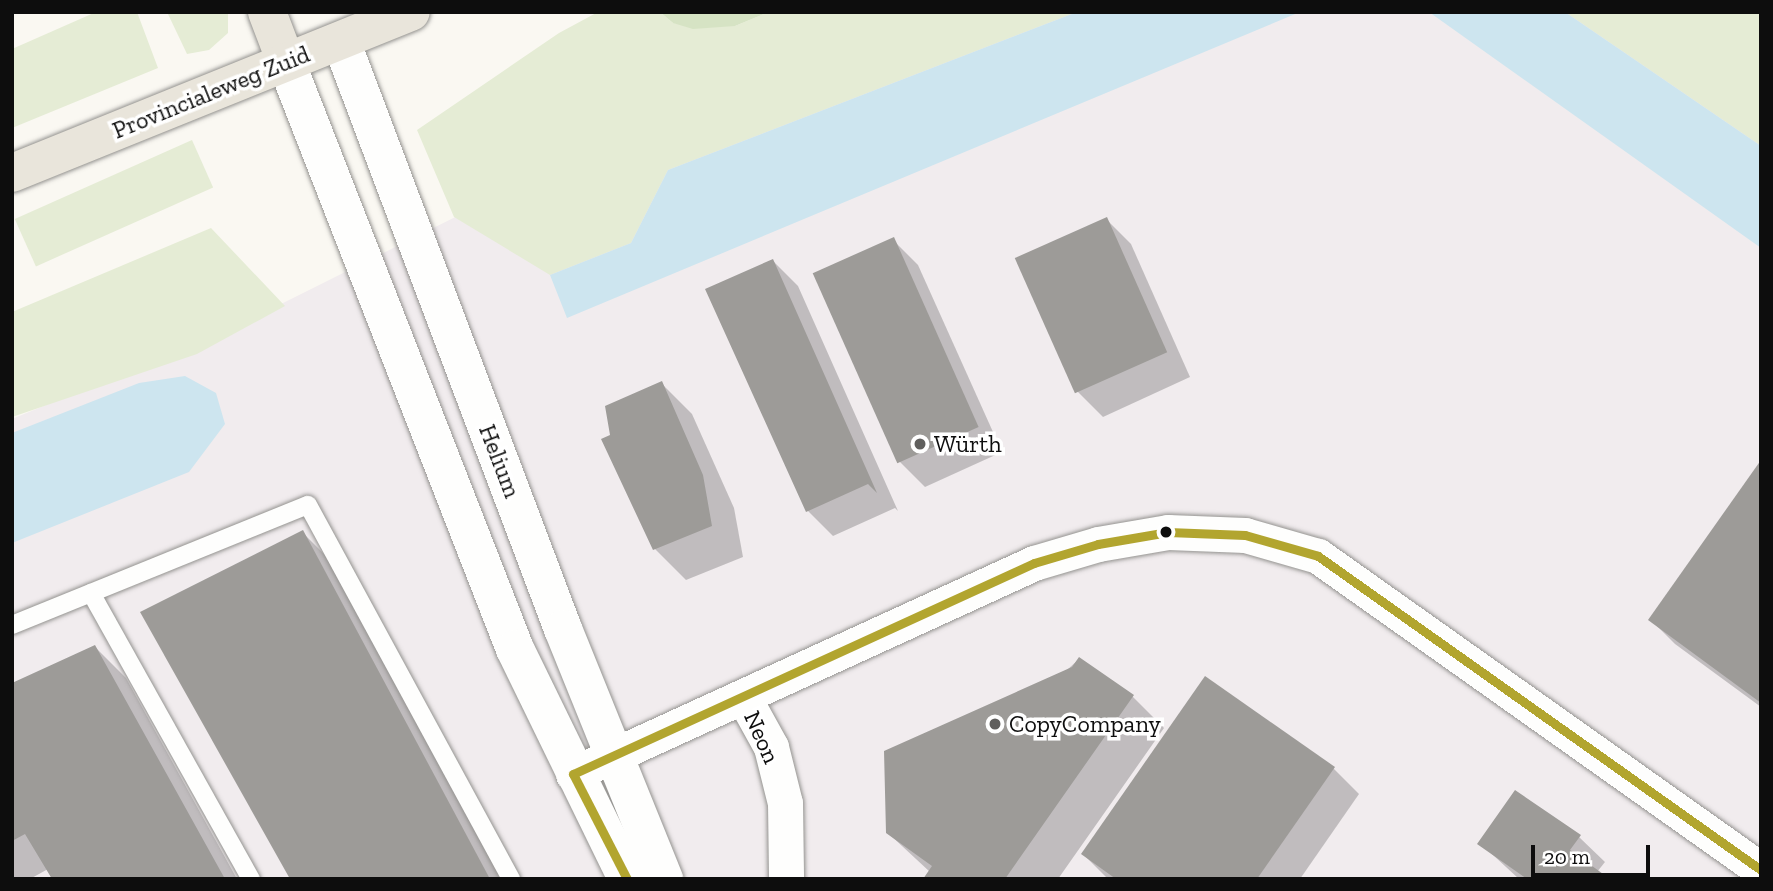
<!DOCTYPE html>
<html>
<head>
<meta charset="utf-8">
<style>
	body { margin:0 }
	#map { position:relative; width:1773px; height:891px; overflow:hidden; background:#faf8f2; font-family:"Zilla Slab",serif }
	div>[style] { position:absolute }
	.industrial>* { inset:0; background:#f1ecee }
	.green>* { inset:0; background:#e5ecd5; transform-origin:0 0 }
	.forest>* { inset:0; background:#d6e3c4 }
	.water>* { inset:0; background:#cde5ef }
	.shadow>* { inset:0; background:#0003 }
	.building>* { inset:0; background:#9d9b98; transform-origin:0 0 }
	.roads { filter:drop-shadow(0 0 2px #949390) drop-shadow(0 0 2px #949390) }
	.service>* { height:18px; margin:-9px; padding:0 9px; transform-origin:9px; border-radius:9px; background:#fefefd }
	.minor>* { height:35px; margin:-17.5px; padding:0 17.5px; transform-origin:17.5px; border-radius:17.5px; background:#fefefd }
	.tertiary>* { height:38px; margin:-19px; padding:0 19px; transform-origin:19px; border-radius:19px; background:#fefefd }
	.primary>* { height:38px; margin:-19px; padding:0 19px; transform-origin:19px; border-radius:19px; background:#e9e5db }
	.bus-1>* { height:9px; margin:-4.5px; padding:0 4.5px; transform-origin:4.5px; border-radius:4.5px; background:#b2a52f }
	.dots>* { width:19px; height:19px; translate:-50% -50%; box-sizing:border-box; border:4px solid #fff; border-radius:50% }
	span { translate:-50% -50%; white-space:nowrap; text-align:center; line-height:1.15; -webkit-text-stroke:7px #fff; paint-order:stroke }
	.street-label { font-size:24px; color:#0d0d0d }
	.poi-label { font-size:24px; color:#0d0d0d }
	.left { translate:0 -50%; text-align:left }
	.frame { position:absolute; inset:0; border:14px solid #0d0d0d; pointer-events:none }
	.scale { position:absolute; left:1531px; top:845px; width:119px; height:32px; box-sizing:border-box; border:4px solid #0d0d0d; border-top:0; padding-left:9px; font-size:21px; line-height:24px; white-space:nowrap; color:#0d0d0d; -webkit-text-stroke:5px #fff; paint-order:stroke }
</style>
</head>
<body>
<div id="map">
	<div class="industrial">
		<i style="clip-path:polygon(866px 12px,1587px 12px,1761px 52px,1761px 879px,12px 879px,12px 419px,235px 327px)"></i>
	</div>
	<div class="green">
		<i style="clip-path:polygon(96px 12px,137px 12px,158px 68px,12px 128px,12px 49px)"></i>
		<i style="clip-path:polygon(167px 12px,228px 12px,228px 33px,209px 50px,187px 54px)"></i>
		<i style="clip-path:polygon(598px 12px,660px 12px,673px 23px,735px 26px,769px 12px,1077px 12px,668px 170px,631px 243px,550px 275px,454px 217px,417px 130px,559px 33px)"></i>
		<i style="clip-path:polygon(1565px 12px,1761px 12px,1761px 146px)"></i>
		<i style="left:192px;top:140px;width:52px;height:194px;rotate:66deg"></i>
		<i style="clip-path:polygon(211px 228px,285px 306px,197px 354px,12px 417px,12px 312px)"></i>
	</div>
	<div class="forest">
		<i style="clip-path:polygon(660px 12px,769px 12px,735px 26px,693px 29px,673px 23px)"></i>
	</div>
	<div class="water">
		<i style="clip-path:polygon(1077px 12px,1300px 12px,567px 318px,550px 275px,631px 243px,668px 170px)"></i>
		<i style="clip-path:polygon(1429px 12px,1565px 12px,1761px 146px,1761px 248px)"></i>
		<i style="clip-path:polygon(185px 376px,216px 393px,225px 424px,189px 472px,12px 543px,12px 433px,139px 383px)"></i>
	</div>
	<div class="shadow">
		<i style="clip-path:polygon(1106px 219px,1131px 244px,1190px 377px,1103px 417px,1078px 392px)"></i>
		<i style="clip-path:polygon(893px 240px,918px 265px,1002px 452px,925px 487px,900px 462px)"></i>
		<i style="clip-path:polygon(773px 261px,798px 286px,898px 511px,895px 508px,833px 536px,808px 511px)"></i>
		<i style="clip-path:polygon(661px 383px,692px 414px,734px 508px,743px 557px,686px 580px,655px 549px,612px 436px)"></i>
		<i style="clip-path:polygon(1761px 463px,1761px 707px,1675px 644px,1650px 619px)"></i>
		<i style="clip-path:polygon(302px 532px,333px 563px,503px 879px,292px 879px)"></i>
		<i style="clip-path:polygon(95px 647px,126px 678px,237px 879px,54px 879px,48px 869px,30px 879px,12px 878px,12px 685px)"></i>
		<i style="clip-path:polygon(1079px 659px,1133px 697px,1164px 728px,1058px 879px,925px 879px,930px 872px,888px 833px)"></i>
		<i style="clip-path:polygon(1206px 679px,1334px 769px,1359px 794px,1300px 879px,1108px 879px,1083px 854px)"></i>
		<i style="clip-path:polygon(1579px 837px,1605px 862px,1597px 872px,1607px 879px,1519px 879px,1480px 843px)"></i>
	</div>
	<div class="building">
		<i style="left:1107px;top:217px;width:148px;height:101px;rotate:66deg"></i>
		<i style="left:894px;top:237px;width:208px;height:89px;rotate:66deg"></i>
		<i style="clip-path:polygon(773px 259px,877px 493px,868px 484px,806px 512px,705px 289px)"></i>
		<i style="clip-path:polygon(662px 381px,703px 475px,712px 526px,653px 550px,601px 439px,610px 435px,605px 406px)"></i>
		<i style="clip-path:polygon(1761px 460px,1761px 703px,1648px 620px)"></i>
		<i style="clip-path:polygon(303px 530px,490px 879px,290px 879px,140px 612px)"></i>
		<i style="clip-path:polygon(95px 645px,225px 879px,52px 879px,25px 834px,12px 841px,12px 683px)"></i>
		<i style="clip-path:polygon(1079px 657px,1134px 695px,1005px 879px,923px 879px,932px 866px,886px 833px,884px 751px,1072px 667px)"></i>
		<i style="clip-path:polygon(1205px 676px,1335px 767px,1257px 879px,1116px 879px,1081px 854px)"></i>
		<i style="clip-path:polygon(1515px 790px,1581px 835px,1570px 850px,1610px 879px,1527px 879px,1477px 844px)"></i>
	</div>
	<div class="roads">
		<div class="service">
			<i style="left:91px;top:593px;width:328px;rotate:60.8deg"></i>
			<i style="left:12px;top:625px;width:319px;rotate:-22.1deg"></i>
			<i style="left:308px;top:505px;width:426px;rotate:61.5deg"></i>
		</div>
		<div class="minor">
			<i style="left:744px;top:698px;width:56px;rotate:61.1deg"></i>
			<i style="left:771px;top:747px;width:58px;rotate:76deg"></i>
			<i style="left:785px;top:803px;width:76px;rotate:89.2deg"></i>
			<i style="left:573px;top:774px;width:507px;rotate:-24.59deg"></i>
			<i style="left:1034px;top:563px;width:67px;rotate:-16.5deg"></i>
			<i style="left:1098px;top:544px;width:71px;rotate:-9.7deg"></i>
			<i style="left:1168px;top:532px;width:77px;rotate:2.2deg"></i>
			<i style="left:1245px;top:535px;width:76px;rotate:16deg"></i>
			<i style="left:1318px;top:556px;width:543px;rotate:35.33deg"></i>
		</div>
		<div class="tertiary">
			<i style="left:341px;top:41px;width:629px;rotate:69.32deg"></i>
			<i style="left:563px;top:629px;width:270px;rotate:68deg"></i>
			<i style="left:286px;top:62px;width:630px;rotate:68.69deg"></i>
			<i style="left:515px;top:649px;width:256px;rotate:64deg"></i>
		</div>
		<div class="primary">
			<i style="left:267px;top:12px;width:53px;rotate:69.2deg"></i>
			<i style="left:12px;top:173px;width:430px;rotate:-22deg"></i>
		</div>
	</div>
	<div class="bus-1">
		<i style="left:627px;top:879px;width:118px;rotate:-117.2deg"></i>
		<i style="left:573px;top:774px;width:507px;rotate:-24.59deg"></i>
		<i style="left:1034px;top:563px;width:67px;rotate:-16.5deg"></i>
		<i style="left:1098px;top:544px;width:71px;rotate:-9.7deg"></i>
		<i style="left:1168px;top:532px;width:77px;rotate:2.2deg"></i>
		<i style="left:1245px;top:535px;width:76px;rotate:16deg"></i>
		<i style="left:1318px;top:556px;width:543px;rotate:35.33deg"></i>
	</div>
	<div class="dots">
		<i style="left:920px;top:444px;background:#605f5d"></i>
		<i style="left:1166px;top:532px;background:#0d0d0d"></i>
		<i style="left:995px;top:724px;background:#605f5d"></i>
	</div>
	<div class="street-label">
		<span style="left:211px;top:92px;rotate:-22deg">Provincialeweg Zuid</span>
		<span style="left:500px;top:461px;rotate:69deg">Helium</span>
		<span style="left:762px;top:737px;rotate:66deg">Neon</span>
	</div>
	<div class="poi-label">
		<span class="left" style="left:934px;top:444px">Würth</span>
		<span class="left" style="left:1009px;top:724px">CopyCompany</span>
	</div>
	<div class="frame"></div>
	<div class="scale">20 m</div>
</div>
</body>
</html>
